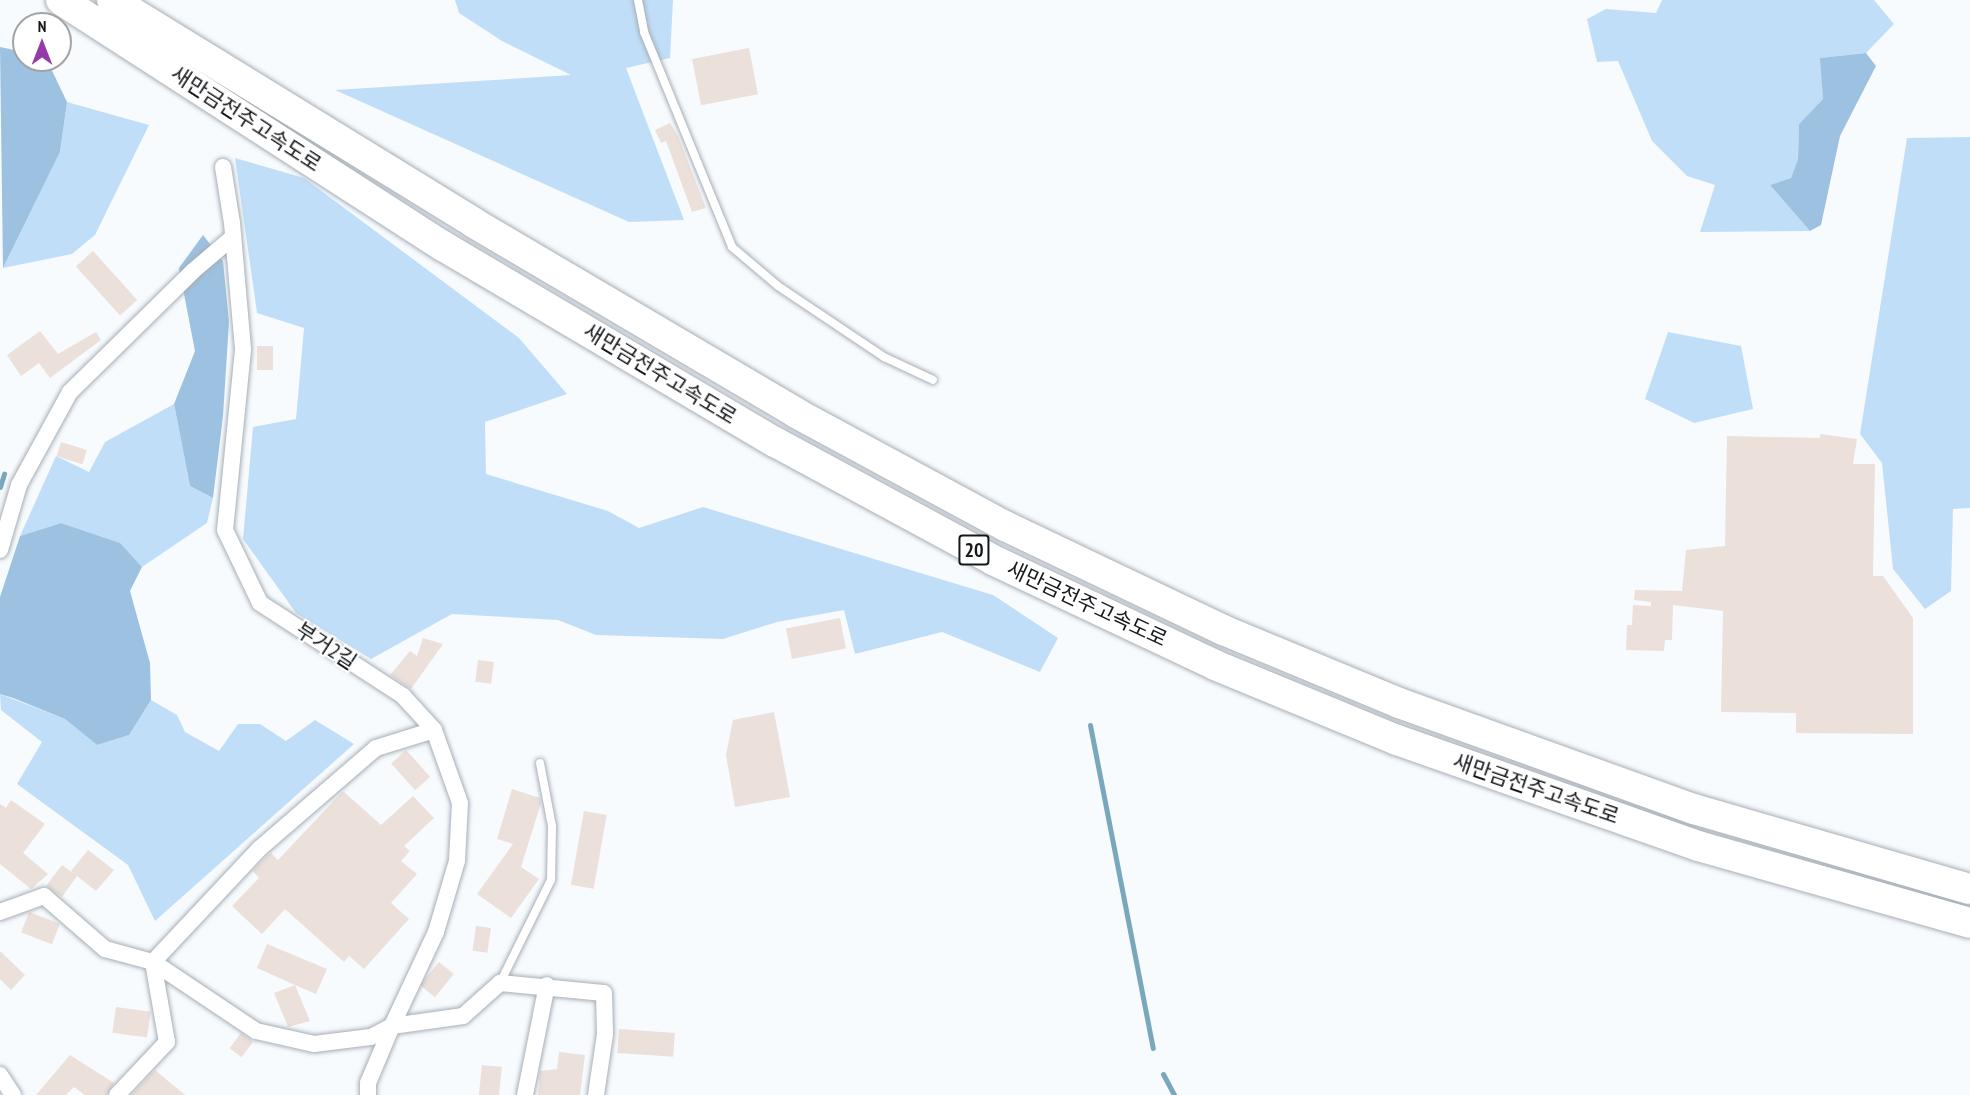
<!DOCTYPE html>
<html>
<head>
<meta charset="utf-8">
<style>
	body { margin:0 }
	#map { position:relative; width:1970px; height:1095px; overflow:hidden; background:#f7fbfe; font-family:"PT Sans Narrow","Noto Sans KR",sans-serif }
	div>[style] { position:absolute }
	.green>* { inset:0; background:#c1def8 }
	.forest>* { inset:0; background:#9dc1e0 }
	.stream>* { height:5px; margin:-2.5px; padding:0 2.5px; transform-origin:2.5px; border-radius:2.5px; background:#79a8bd }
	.building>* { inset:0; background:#ebe0da; transform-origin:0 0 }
	.roads { filter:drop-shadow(0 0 2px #a6aeb6) drop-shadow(0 0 2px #a6aeb6) }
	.lane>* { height:8px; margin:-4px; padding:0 4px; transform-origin:4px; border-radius:4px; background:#fff }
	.street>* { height:16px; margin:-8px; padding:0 8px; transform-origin:8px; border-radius:8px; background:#fff }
	.highway>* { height:30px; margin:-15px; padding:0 15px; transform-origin:15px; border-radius:15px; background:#fff }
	span { translate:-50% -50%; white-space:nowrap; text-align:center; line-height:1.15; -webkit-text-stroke:4.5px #fff; paint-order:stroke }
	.shield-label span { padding:2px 4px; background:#fff; border:2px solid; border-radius:4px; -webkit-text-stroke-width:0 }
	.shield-label { font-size:20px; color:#15181b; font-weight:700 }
	.street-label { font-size:21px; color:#15181b }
	.north { position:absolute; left:12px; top:12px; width:60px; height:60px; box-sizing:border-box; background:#fff; border:2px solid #a1a3a4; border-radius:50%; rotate:0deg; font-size:16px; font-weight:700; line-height:24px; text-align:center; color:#15181b }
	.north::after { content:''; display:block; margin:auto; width:21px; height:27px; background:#953ba7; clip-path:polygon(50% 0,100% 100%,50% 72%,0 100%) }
</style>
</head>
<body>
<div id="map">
	<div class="green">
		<i style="clip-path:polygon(455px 0,673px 0,670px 58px,626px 68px,684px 220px,629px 222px,335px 90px,571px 75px,502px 41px,459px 13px)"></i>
		<i style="clip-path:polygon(1662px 0,1874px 0,1894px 24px,1866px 53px,1821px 58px,1823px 99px,1799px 124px,1798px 159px,1791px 178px,1770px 185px,1810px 231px,1700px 232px,1715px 185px,1687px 176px,1652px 141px,1618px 61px,1597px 62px,1587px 19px,1606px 9px,1656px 13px)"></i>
		<i style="clip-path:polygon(67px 102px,149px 125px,95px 235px,72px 254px,3px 268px,60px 152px)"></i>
		<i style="clip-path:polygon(1970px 137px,1970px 508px,1953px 509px,1951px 591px,1925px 609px,1893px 569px,1882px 463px,1860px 434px,1907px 138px)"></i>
		<i style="clip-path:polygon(235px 158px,304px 178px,519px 338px,567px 394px,485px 422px,486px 474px,608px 511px,639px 528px,703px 507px,993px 595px,1058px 638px,1040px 672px,942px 632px,855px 654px,844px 610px,777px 622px,723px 639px,596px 635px,558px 620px,452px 614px,371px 659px,296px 613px,243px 539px,253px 427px,296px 419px,304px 328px,257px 313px)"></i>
		<i style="clip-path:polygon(1668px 332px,1741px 346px,1753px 409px,1694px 423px,1645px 399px)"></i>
		<i style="clip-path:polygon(174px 404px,190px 486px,213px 498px,207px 523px,142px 567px,119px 543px,61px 523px,20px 536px,56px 456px,89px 472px,105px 442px)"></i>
		<i style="clip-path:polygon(0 694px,65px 719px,97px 745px,129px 735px,151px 700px,177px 715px,185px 732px,219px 751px,238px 724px,260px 724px,286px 741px,315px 720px,354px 744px,155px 921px,128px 865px,17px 784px,42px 742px,1px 710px)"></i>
	</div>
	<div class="forest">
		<i style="clip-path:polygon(0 47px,24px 52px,24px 60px,47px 60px,67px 102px,60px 152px,3px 268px)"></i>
		<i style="clip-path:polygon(1866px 53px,1876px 66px,1840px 136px,1821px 225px,1810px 231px,1770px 185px,1791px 178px,1798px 159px,1799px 124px,1823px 99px,1820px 58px)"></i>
		<i style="clip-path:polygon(203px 235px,223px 261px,229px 322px,223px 416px,213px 498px,190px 486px,174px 404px,195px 351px,179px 268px)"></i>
		<i style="clip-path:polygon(61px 523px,120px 543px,142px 567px,130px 591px,150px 663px,151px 700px,129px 735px,97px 745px,65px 719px,13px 698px,0 694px,0 710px,0 597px,20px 536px)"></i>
	</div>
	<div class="stream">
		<i style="left:0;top:487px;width:14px;rotate:-73deg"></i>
		<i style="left:1090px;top:725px;width:329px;rotate:79deg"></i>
		<i style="left:1163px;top:1074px;width:24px;rotate:62deg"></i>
	</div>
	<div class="building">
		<i style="left:749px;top:48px;width:47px;height:58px;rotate:79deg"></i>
		<i style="clip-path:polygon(670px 123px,678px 136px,706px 208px,692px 212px,666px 141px,661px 143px,655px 130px)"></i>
		<i style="left:93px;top:251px;width:66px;height:23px;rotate:48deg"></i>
		<i style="clip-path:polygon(40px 331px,58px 354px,96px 332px,101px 340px,50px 378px,39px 363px,21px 376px,7px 355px)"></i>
		<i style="left:257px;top:346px;width:16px;height:24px"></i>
		<i style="clip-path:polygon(1820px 434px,1857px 439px,1853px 464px,1875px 464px,1873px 576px,1883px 576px,1913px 618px,1913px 734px,1796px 733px,1796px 713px,1721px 712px,1723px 611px,1673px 605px,1672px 640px,1665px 640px,1664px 651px,1626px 650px,1627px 625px,1632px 625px,1633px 605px,1651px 606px,1651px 602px,1634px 600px,1635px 590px,1682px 591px,1686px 550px,1725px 546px,1727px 436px,1820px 438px)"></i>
		<i style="left:61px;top:442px;width:27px;height:15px;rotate:17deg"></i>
		<i style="left:840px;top:618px;width:31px;height:55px;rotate:79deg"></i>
		<i style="clip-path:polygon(423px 638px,443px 644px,411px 689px,390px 675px,410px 651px,417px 656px)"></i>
		<i style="left:478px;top:660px;width:16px;height:22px;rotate:7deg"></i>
		<i style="clip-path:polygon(774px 712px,790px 797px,735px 807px,726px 755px,733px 720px)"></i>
		<i style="left:406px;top:750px;width:36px;height:20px;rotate:48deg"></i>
		<i style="clip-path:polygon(512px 789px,540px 798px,541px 803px,521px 867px,539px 879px,511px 918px,477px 894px,513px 844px,497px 839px)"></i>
		<i style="clip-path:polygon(343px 791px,381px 825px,413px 796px,434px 818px,404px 846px,410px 851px,401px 861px,417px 874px,391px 903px,409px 919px,364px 969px,349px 956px,344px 962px,285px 909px,262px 934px,232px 906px,259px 878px,253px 871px,267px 856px,271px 853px,278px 860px)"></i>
		<i style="clip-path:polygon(11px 800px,45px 824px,23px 853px,48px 874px,31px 889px,0 864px,0 804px,6px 808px)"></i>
		<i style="left:584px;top:811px;width:23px;height:75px;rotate:10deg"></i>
		<i style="clip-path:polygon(88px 850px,114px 870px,96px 891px,77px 876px,62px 897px,46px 886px,62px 865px,74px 874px,71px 871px)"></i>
		<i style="left:29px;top:912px;width:33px;height:22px;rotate:21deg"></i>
		<i style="left:476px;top:926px;width:15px;height:25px;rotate:8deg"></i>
		<i style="clip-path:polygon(267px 944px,327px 969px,316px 994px,295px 985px,310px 1021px,288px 1027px,274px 993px,295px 985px,257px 968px)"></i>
		<i style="clip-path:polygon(0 951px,25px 975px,11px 990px,0 979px)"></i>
		<i style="left:439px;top:962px;width:19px;height:30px;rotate:39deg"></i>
		<i style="left:116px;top:1007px;width:35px;height:26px;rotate:8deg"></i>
		<i style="left:619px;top:1029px;width:56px;height:24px;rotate:4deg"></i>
		<i style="left:241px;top:1033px;width:15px;height:19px;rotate:37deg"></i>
		<i style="clip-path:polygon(559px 1052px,585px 1055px,580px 1095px,538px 1095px,540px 1071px,557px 1069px)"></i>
		<i style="clip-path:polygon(70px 1055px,114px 1083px,107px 1095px,85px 1095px,74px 1087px,66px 1095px,36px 1095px)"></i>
		<i style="left:482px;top:1065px;width:20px;height:30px;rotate:6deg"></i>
		<i style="clip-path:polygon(155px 1070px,162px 1076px,185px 1095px,131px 1095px)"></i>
	</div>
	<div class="roads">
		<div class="lane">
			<i style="left:638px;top:0;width:33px;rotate:79deg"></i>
			<i style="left:644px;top:32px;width:232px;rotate:67.7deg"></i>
			<i style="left:732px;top:247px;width:60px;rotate:40.3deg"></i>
			<i style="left:778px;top:286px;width:128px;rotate:33.8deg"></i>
			<i style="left:884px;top:357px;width:54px;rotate:25.1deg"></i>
			<i style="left:500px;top:983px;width:115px;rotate:-63.7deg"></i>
			<i style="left:551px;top:880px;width:54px;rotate:-88.9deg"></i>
			<i style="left:552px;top:826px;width:64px;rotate:-100.8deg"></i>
		</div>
		<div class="street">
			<i style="left:223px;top:167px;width:57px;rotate:80.9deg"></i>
			<i style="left:232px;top:223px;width:127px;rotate:85deg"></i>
			<i style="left:243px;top:350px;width:181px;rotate:95.7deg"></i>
			<i style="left:225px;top:530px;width:81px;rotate:64.4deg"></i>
			<i style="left:260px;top:603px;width:171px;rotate:33deg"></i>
			<i style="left:403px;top:696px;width:46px;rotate:47.6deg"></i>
			<i style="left:434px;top:730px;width:77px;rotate:70.4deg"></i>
			<i style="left:460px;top:803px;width:58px;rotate:93deg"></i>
			<i style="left:457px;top:861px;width:74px;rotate:106.5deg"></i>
			<i style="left:436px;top:932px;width:104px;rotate:115.1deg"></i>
			<i style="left:392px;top:1026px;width:62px;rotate:112.8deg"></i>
			<i style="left:368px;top:1083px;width:12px;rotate:90deg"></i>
			<i style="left:0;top:550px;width:68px;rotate:-73.7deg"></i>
			<i style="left:19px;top:485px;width:106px;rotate:-61.3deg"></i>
			<i style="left:70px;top:392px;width:173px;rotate:-44.5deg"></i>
			<i style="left:193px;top:271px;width:52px;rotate:-40.4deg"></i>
			<i style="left:434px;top:730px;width:61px;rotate:162.8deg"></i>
			<i style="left:376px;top:748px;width:153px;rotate:139.2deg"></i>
			<i style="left:260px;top:848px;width:156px;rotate:133.2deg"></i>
			<i style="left:153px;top:962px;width:124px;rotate:33.8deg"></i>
			<i style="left:256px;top:1031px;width:59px;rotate:12.6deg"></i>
			<i style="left:314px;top:1044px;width:57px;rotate:-7deg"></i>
			<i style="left:371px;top:1037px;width:24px;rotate:-28deg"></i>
			<i style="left:392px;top:1026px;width:72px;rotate:-8deg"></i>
			<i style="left:463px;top:1016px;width:50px;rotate:-41.7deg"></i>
			<i style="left:500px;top:983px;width:104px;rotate:5.5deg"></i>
			<i style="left:604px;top:993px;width:41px;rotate:88.6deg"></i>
			<i style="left:605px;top:1034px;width:62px;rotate:98.4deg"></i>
			<i style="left:0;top:912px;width:47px;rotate:-20deg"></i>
			<i style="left:44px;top:896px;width:81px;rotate:41deg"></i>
			<i style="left:105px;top:949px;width:50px;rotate:15.2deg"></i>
			<i style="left:153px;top:962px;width:81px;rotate:80.1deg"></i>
			<i style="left:167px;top:1042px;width:73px;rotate:133.3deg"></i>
			<i style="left:0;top:1075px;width:24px;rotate:57deg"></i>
			<i style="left:525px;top:1095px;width:112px;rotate:-78.7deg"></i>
		</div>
		<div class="highway">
			<i style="left:61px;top:0;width:454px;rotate:32.8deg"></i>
			<i style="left:443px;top:246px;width:386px;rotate:30.6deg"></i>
			<i style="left:775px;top:442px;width:248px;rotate:28.4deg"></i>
			<i style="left:993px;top:560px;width:246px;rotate:25.3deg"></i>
			<i style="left:1215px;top:665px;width:197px;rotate:22.4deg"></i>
			<i style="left:1397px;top:740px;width:319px;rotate:19.4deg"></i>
			<i style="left:1698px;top:846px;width:283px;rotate:15.8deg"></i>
			<i style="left:112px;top:0;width:425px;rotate:31.6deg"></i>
			<i style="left:474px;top:223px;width:374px;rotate:30.5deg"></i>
			<i style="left:796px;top:413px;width:238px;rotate:28.4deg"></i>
			<i style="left:1005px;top:526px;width:242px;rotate:25.5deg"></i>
			<i style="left:1223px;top:630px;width:191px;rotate:22.5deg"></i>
			<i style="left:1399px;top:703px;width:313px;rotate:19.8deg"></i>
			<i style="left:1694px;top:809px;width:287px;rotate:16.2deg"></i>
		</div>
	</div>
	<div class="shield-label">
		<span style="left:974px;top:550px">20</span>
	</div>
	<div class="street-label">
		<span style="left:246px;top:119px;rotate:33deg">새만금전주고속도로</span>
		<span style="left:660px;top:374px;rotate:31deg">새만금전주고속도로</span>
		<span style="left:1087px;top:604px;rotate:25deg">새만금전주고속도로</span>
		<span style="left:326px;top:646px;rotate:33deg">부거2길</span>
		<span style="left:1536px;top:789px;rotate:19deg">새만금전주고속도로</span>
	</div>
	<div class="north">N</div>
</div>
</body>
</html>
